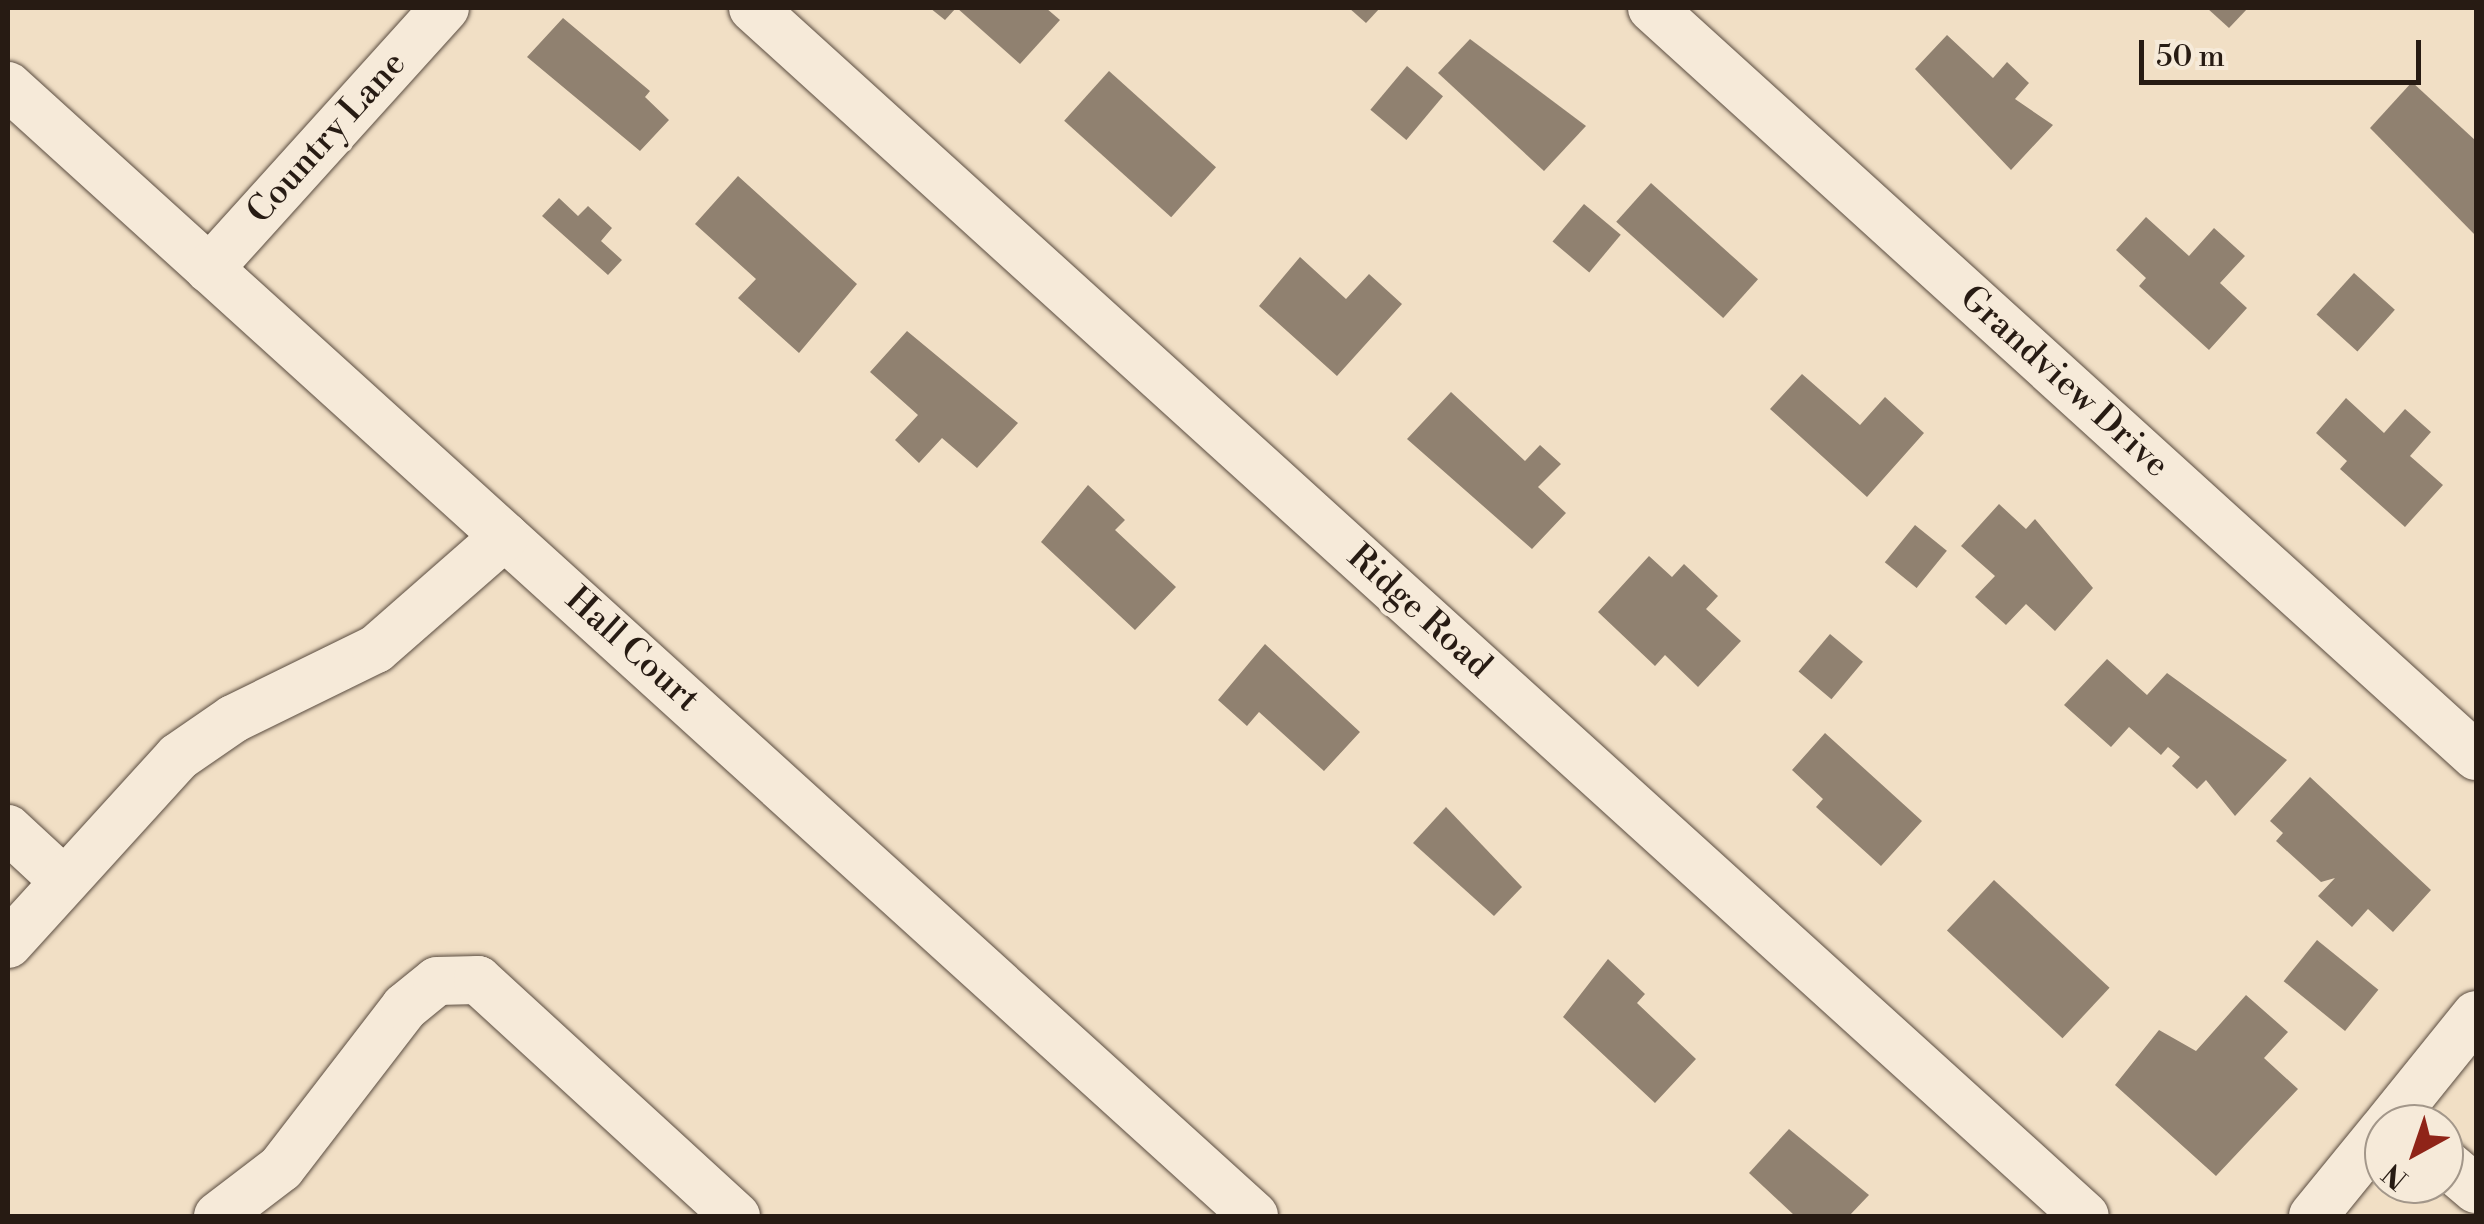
<!DOCTYPE html>
<html>
<head>
<meta charset="utf-8">
<style>
	body { margin:0 }
	#map { position:relative; width:2484px; height:1224px; overflow:hidden; background:#f1dfc5; font-family:"Libre Bodoni",serif }
	div>[style] { position:absolute }
	.building>* { inset:0; background:#908170; transform-origin:0 0 }
	.roads { filter:drop-shadow(0 0 2px #5a4c40) drop-shadow(0 0 2px #5a4c40) }
	.minor>* { height:48px; margin:-24px; padding:0 24px; transform-origin:24px; border-radius:24px; background:#f6ead9 }
	span { translate:-50% -50%; white-space:nowrap; text-align:center; line-height:1.15; -webkit-text-stroke:8px #f6ead9; paint-order:stroke }
	.street-label { font-size:35px; color:#271b13 }
	.frame { position:absolute; inset:0; border:10px solid #271b13; pointer-events:none }
	.north { position:absolute; left:2364px; top:1104px; width:100px; height:100px; box-sizing:border-box; background:#f6ead9; border:2px solid #a3978a; border-radius:50%; rotate:220deg; font-size:28px; font-weight:700; line-height:40px; text-align:center; color:#271b13 }
	.north::after { content:''; display:block; margin:auto; width:35px; height:45px; background:#8f2418; clip-path:polygon(50% 0,100% 100%,50% 72%,0 100%) }
	.scale { position:absolute; left:2139px; top:40px; width:282px; height:45px; box-sizing:border-box; border:5px solid #271b13; border-top:0; padding-left:12px; font-size:30px; line-height:35px; white-space:nowrap; color:#271b13; -webkit-text-stroke:8px #f6ead9; paint-order:stroke }
</style>
</head>
<body>
<div id="map">
	<div class="building">
		<i style="clip-path:polygon(930px 8px,956px 8px,945px 20px)"></i>
		<i style="clip-path:polygon(957px 8px,1046px 8px,1060px 20px,1020px 64px)"></i>
		<i style="clip-path:polygon(1349px 8px,1380px 8px,1366px 23px)"></i>
		<i style="clip-path:polygon(2207px 8px,2248px 8px,2229px 28px)"></i>
		<i style="clip-path:polygon(563px 18px,650px 91px,645px 97px,669px 120px,640px 151px,527px 57px)"></i>
		<i style="clip-path:polygon(1947px 35px,1993px 78px,2007px 62px,2029px 83px,2015px 99px,2053px 125px,2011px 170px,1915px 69px)"></i>
		<i style="clip-path:polygon(1470px 39px,1586px 126px,1544px 171px,1438px 73px)"></i>
		<i style="left:1407px;top:66px;width:47px;height:57px;rotate:40deg"></i>
		<i style="left:1109px;top:71px;width:144px;height:67px;rotate:42deg"></i>
		<i style="clip-path:polygon(2412px 82px,2476px 141px,2476px 236px,2370px 128px)"></i>
		<i style="clip-path:polygon(738px 176px,857px 284px,799px 353px,738px 298px,756px 279px,695px 224px)"></i>
		<i style="left:1651px;top:183px;width:144px;height:52px;rotate:42deg"></i>
		<i style="clip-path:polygon(559px 198px,578px 216px,588px 206px,612px 228px,601px 241px,622px 260px,608px 275px,542px 216px)"></i>
		<i style="left:1584px;top:204px;width:48px;height:49px;rotate:40deg"></i>
		<i style="clip-path:polygon(2146px 217px,2189px 256px,2214px 228px,2245px 256px,2220px 283px,2247px 308px,2209px 350px,2139px 286px,2146px 278px,2116px 250px)"></i>
		<i style="clip-path:polygon(1300px 257px,1346px 299px,1369px 274px,1402px 304px,1337px 376px,1259px 306px)"></i>
		<i style="left:2354px;top:273px;width:55px;height:56px;rotate:42deg"></i>
		<i style="clip-path:polygon(907px 331px,1018px 423px,977px 468px,942px 438px,919px 463px,895px 440px,918px 415px,870px 372px)"></i>
		<i style="clip-path:polygon(1802px 374px,1860px 425px,1885px 397px,1924px 433px,1867px 497px,1770px 409px)"></i>
		<i style="clip-path:polygon(1451px 392px,1525px 461px,1540px 445px,1561px 464px,1538px 487px,1566px 513px,1532px 549px,1407px 439px)"></i>
		<i style="clip-path:polygon(2346px 398px,2384px 433px,2405px 409px,2431px 432px,2410px 456px,2443px 485px,2405px 527px,2340px 469px,2347px 461px,2316px 433px)"></i>
		<i style="clip-path:polygon(1088px 485px,1125px 520px,1115px 530px,1176px 587px,1135px 630px,1041px 542px)"></i>
		<i style="clip-path:polygon(1999px 504px,2026px 529px,2035px 519px,2093px 588px,2055px 631px,2026px 604px,2006px 625px,1975px 597px,1995px 576px,1961px 546px)"></i>
		<i style="left:1915px;top:525px;width:41px;height:48px;rotate:39deg"></i>
		<i style="clip-path:polygon(1649px 556px,1672px 577px,1684px 564px,1718px 596px,1706px 609px,1741px 641px,1698px 687px,1665px 655px,1655px 666px,1598px 612px)"></i>
		<i style="left:1830px;top:634px;width:43px;height:49px;rotate:40deg"></i>
		<i style="clip-path:polygon(1265px 644px,1360px 732px,1324px 771px,1259px 712px,1247px 726px,1218px 700px)"></i>
		<i style="clip-path:polygon(2107px 659px,2147px 695px,2167px 673px,2287px 760px,2235px 816px,2206px 780px,2197px 789px,2172px 766px,2180px 757px,2168px 747px,2161px 755px,2129px 727px,2111px 747px,2064px 705px)"></i>
		<i style="clip-path:polygon(1825px 733px,1922px 821px,1881px 866px,1816px 807px,1823px 799px,1792px 770px)"></i>
		<i style="clip-path:polygon(2310px 777px,2431px 890px,2393px 932px,2368px 909px,2352px 927px,2318px 896px,2335px 878px,2321px 882px,2276px 841px,2283px 833px,2270px 821px)"></i>
		<i style="clip-path:polygon(1446px 807px,1522px 887px,1494px 916px,1413px 843px)"></i>
		<i style="left:1994px;top:880px;width:158px;height:69px;rotate:43deg"></i>
		<i style="left:2317px;top:940px;width:79px;height:53px;rotate:39deg"></i>
		<i style="clip-path:polygon(1608px 959px,1645px 994px,1637px 1003px,1696px 1059px,1655px 1103px,1563px 1017px)"></i>
		<i style="clip-path:polygon(2246px 995px,2288px 1032px,2264px 1058px,2298px 1089px,2216px 1176px,2115px 1085px,2159px 1030px,2196px 1051px)"></i>
		<i style="clip-path:polygon(1789px 1129px,1869px 1195px,1849px 1216px,1795px 1216px,1749px 1173px)"></i>
	</div>
	<div class="roads">
		<div class="minor">
			<i style="left:753px;top:8px;width:1798px;rotate:42.21deg"></i>
			<i style="left:1652px;top:8px;width:1113px;rotate:42.23deg"></i>
			<i style="left:8px;top:86px;width:1682px;rotate:42.2deg"></i>
			<i style="left:209px;top:269px;width:352px;rotate:-47.9deg"></i>
			<i style="left:8px;top:829px;width:74px;rotate:42.8deg"></i>
			<i style="left:8px;top:944px;width:253px;rotate:-47.7deg"></i>
			<i style="left:178px;top:757px;width:67px;rotate:-34.6deg"></i>
			<i style="left:233px;top:719px;width:159px;rotate:-26.1deg"></i>
			<i style="left:376px;top:649px;width:171px;rotate:-41.2deg"></i>
			<i style="left:2388px;top:1124px;width:140px;rotate:-51.1deg"></i>
			<i style="left:2444px;top:1162px;width:42px;rotate:40.2deg"></i>
			<i style="left:218px;top:1216px;width:79px;rotate:-37.3deg"></i>
			<i style="left:281px;top:1168px;width:203px;rotate:-52.4deg"></i>
			<i style="left:405px;top:1007px;width:41px;rotate:-39.1deg"></i>
			<i style="left:437px;top:981px;width:41px;rotate:-1.4deg"></i>
			<i style="left:478px;top:980px;width:350px;rotate:42.5deg"></i>
			<i style="left:2313px;top:1216px;width:112px;rotate:-50.8deg"></i>
		</div>
	</div>
	<div class="street-label">
		<span style="left:327px;top:138px;rotate:-48deg">Country Lane</span>
		<span style="left:2064px;top:382px;rotate:42deg">Grandview Drive</span>
		<span style="left:1419px;top:612px;rotate:42deg">Ridge Road</span>
		<span style="left:632px;top:650px;rotate:42deg">Hall Court</span>
	</div>
	<div class="frame"></div>
	<div class="north">N</div>
	<div class="scale">50 m</div>
</div>
</body>
</html>
